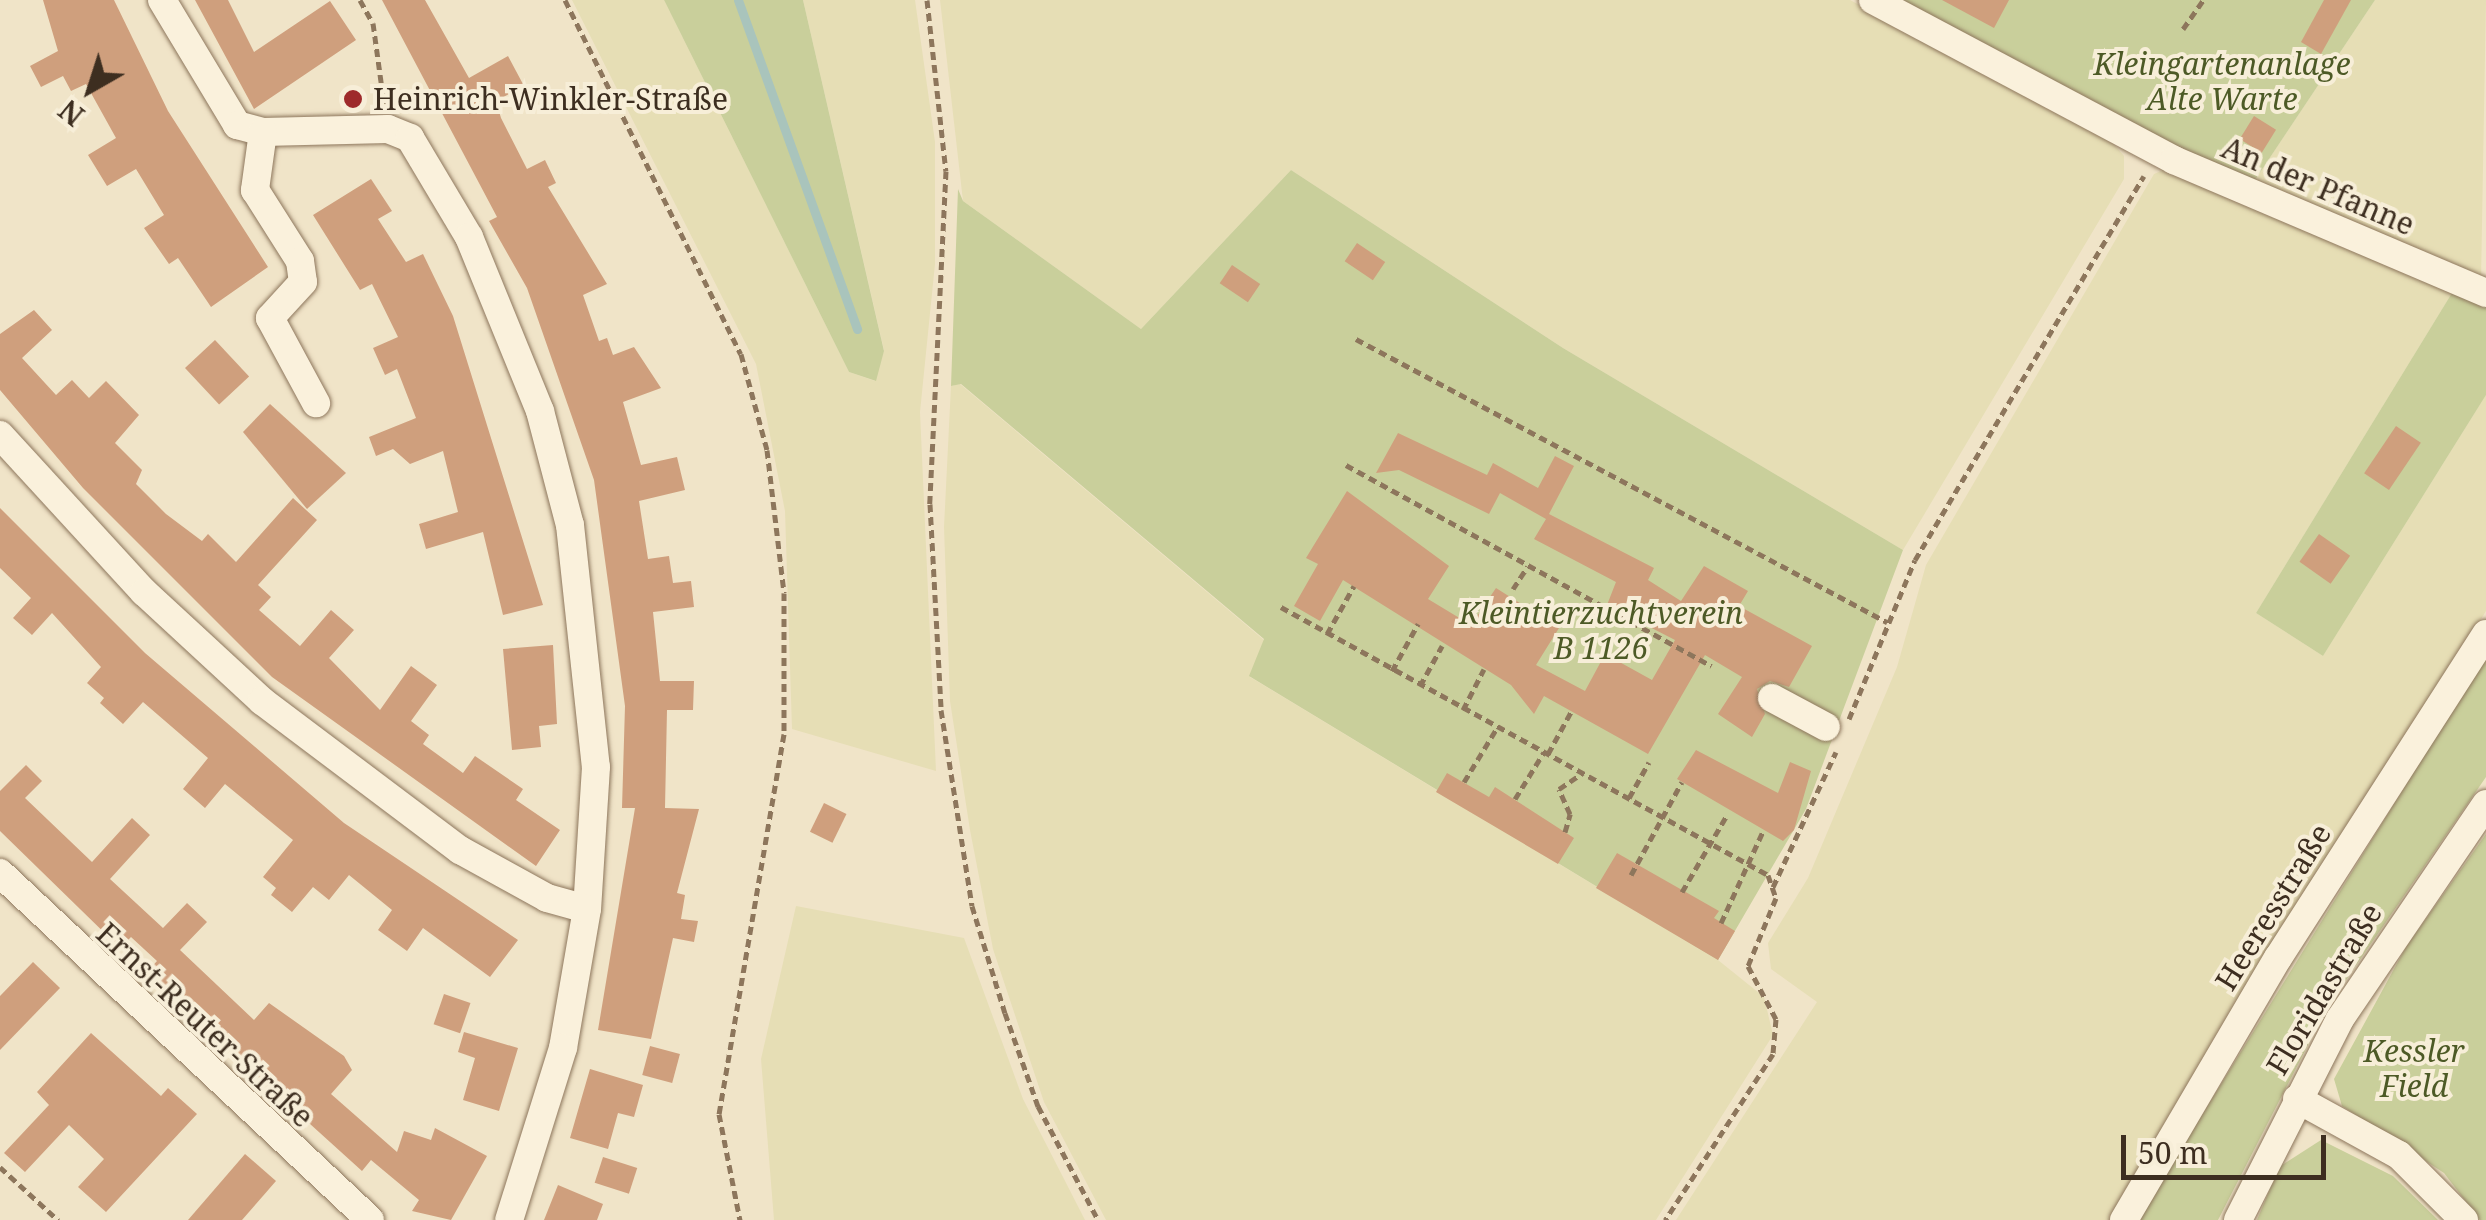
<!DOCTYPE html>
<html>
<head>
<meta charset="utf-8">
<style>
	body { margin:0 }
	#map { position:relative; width:2486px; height:1220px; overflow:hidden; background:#f0e4c8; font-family:"Noto Serif",serif }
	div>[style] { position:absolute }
	.farmland>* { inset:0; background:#e6deb5 }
	.green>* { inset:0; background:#c9cf9b }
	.stream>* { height:9px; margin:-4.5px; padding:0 4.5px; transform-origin:4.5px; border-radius:4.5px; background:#a9c4bc }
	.building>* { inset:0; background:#cf9f7d; transform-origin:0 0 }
	.path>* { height:5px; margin-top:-2.5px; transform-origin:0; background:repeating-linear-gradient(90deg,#8d765c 0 8px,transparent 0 13px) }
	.roads { filter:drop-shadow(0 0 2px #8d765c) drop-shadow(0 0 2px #8d765c) }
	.minor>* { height:28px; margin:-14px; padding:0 14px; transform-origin:14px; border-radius:14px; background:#faf1dc }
	.dots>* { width:28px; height:28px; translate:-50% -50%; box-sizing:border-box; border:5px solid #f7eed8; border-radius:50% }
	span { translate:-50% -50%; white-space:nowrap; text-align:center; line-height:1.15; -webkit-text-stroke:8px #f7eed8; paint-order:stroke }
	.park-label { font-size:30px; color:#4d5a26; font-style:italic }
	.poi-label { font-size:30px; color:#3d2e20 }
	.left { translate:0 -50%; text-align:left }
	.street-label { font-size:30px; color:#3d2e20 }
	.north { position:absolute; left:40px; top:40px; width:100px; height:100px; -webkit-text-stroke:8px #f7eed8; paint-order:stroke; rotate:219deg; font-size:28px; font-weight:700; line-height:40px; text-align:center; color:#3d2e20 }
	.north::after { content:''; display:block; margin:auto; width:35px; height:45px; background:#3d2e20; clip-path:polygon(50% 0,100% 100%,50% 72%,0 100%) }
	.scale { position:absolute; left:2121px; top:1135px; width:205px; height:45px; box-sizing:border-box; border:5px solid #3d2e20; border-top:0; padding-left:12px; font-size:30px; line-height:35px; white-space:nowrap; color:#3d2e20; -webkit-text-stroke:8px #f7eed8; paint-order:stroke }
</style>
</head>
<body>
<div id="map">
	<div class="farmland">
		<i style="clip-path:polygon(572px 0,664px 0,849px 372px,875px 381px,884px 350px,803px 0,915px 0,935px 142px,935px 264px,920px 412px,936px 771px,792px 729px,785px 511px,756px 364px)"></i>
		<i style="clip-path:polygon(940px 0,1850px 0,2104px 133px,2124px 156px,2124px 179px,1903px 550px,1563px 348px,1291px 170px,1141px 329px,963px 201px)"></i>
		<i style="clip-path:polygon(2375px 0,2486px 0,2481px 281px,2251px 186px)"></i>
		<i style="clip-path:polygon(2168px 168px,2455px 288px,2256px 613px,2323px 656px,2486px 395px,2486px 611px,2109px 1220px,1676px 1220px,1817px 1002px,1771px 969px,1768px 943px,1808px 878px,1897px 667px,1926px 565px,2154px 174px)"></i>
		<i style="clip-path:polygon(960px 384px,1264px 640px,1250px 677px,1718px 960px,1764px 997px,1773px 1035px,1656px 1220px,1106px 1220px,1044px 1102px,993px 949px,970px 830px,950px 701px,944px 527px,951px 386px)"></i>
		<i style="clip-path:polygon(796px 906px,964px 938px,1023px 1099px,1085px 1220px,774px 1220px,761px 1059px)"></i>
	</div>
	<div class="green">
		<i style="clip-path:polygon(664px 0,803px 0,884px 351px,876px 381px,849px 372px)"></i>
		<i style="clip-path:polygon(1893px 0,2375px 0,2251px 186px)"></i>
		<i style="clip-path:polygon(1291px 170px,1563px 348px,1903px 550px,1806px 809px,1718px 960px,1249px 676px,1264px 639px,961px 384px,951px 386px,958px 189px,963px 201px,1141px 329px)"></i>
		<i style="clip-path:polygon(2455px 288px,2486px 303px,2486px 395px,2323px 656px,2256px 613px)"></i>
		<i style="clip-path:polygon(2486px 655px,2486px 777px,2328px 1006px,2218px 1220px,2137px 1220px)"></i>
		<i style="clip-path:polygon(2486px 834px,2486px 1220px,2480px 1220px,2444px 1173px,2342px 1106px,2334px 1079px,2406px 947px)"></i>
		<i style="clip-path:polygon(2321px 1140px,2393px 1176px,2438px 1220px,2257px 1220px,2279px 1167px)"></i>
	</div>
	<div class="stream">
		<i style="left:738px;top:0;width:350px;rotate:70.1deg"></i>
	</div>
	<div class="building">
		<i style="clip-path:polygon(43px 0,114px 0,168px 111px,268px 267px,211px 307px,178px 258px,169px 264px,144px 228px,164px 215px,136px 169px,107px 186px,88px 155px,116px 138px,86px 84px,71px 91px,63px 76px,41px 87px,30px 66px,58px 51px)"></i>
		<i style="clip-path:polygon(195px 0,228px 0,254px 52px,330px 1px,356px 40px,254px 109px)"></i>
		<i style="clip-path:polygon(382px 0,425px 0,469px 78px,508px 56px,524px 86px,496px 101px,501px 118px,527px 169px,545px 160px,556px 183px,548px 187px,607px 284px,583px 295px,599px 341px,607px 338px,613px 355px,634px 347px,661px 388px,623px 402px,641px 465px,677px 457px,685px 490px,639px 501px,648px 559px,669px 556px,673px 583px,691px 581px,694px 607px,653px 612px,660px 681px,694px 681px,693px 710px,667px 710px,665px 808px,699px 809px,677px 893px,685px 895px,681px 919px,698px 921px,694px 942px,673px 938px,651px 1039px,598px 1030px,635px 808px,622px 808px,625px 706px,594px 480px,527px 288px,489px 221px,497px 217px)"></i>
		<i style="clip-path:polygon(1942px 0,2009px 0,1994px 28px)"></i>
		<i style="clip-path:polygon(2324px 0,2351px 0,2321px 54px,2301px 42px)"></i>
		<i style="left:2254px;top:116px;width:26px;height:27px;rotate:32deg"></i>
		<i style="clip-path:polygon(371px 179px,392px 211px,378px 219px,406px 262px,423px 254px,453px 316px,543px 605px,503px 615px,483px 532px,426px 549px,419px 524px,458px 512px,443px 451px,410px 464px,393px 449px,376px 456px,369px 437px,416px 418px,397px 369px,385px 375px,373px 348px,398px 337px,372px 284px,360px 290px,313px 215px)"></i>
		<i style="left:1357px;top:243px;width:34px;height:22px;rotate:34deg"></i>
		<i style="left:1232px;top:265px;width:34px;height:22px;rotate:34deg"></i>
		<i style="clip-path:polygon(34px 310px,52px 330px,22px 358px,56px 395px,72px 380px,89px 398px,106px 381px,139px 415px,115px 443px,142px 470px,136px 484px,166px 514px,202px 541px,208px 534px,236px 562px,293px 498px,317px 520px,258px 585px,271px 597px,259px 610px,300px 646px,331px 610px,354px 630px,329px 658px,380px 710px,411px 666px,437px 685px,411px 721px,429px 735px,423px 744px,463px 773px,475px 756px,523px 789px,516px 800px,560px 830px,536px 866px,272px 677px,83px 488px,0 390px,0 334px)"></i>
		<i style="left:215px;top:340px;width:50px;height:41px;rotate:47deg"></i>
		<i style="clip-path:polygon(270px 404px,346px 473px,307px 509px,243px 432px)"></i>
		<i style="left:2396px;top:426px;width:30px;height:57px;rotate:34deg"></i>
		<i style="clip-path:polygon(1398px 433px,1487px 475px,1493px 463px,1538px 488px,1555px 456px,1574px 466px,1549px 514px,1654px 568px,1648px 580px,1681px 601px,1704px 566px,1748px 591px,1739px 606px,1812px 646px,1789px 687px,1770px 681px,1757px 689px,1765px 714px,1752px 737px,1718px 714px,1742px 677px,1705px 655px,1648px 754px,1544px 696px,1534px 714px,1511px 685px,1343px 580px,1320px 621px,1294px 606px,1318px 564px,1306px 558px,1347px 491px,1449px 566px,1428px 599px,1471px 625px,1496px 588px,1559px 628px,1536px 665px,1585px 691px,1605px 654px,1652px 680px,1675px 640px,1607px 605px,1616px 582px,1534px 539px,1546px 519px,1500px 493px,1489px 514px,1399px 470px,1376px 473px)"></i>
		<i style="clip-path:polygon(0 508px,145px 653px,344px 823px,518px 940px,490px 977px,423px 928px,407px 951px,378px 930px,392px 910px,349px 875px,329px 900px,313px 887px,292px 912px,271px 895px,276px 888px,263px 877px,293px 840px,225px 784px,205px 808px,183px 789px,208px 758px,143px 702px,123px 724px,100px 703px,104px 698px,87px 683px,101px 667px,52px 613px,32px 635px,13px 618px,31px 598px,0 568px)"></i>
		<i style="left:2319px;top:534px;width:38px;height:34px;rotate:35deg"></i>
		<i style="clip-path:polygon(553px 645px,557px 724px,539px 726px,541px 747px,512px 750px,503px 649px)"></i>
		<i style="clip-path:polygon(1696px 750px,1778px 793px,1790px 762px,1811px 771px,1794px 830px,1783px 841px,1677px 779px)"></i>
		<i style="clip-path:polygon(26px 765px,42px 781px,25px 798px,92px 862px,132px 818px,150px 835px,110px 879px,163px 928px,187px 903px,207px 922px,180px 950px,254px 1020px,269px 1003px,344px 1056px,352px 1070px,331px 1094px,397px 1152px,404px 1131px,431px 1140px,435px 1128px,487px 1156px,451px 1220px,412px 1211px,419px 1200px,371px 1160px,362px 1171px,152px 981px,146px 973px,157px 961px,131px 937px,120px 948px,0 831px,0 791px)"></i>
		<i style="clip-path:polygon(1447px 773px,1489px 797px,1495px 787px,1574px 838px,1558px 864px,1436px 792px)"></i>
		<i style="left:824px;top:803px;width:25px;height:32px;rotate:26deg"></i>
		<i style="clip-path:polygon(1617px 853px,1719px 911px,1714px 918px,1735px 931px,1718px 960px,1596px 888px)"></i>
		<i style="clip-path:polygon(33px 962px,60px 988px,0 1050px,0 996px)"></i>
		<i style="left:444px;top:994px;width:28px;height:32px;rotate:19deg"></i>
		<i style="clip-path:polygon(464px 1032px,518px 1048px,499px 1111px,463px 1100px,475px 1058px,458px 1052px)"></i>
		<i style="clip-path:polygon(91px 1033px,161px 1096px,168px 1088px,197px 1114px,106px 1212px,78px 1187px,104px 1159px,69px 1125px,25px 1172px,4px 1153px,49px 1105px,37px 1092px)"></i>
		<i style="left:650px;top:1046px;width:31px;height:30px;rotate:15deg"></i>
		<i style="clip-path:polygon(590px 1069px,643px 1085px,634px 1117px,618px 1113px,608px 1149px,570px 1138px)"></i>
		<i style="clip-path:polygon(245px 1154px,276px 1181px,242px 1220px,188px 1220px)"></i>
		<i style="left:603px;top:1157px;width:36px;height:27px;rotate:18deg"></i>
		<i style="clip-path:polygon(558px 1185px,603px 1204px,597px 1220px,544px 1220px)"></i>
	</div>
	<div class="path">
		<i style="left:360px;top:0;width:26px;rotate:61deg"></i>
		<i style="left:373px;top:23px;width:81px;rotate:82.2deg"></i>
		<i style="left:565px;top:0;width:395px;rotate:63.6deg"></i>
		<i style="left:741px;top:354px;width:99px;rotate:74.8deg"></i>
		<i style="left:767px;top:450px;width:144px;rotate:83.2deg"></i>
		<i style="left:784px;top:593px;width:141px;rotate:90deg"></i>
		<i style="left:784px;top:734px;width:386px;rotate:99.7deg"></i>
		<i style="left:719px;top:1114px;width:108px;rotate:78.8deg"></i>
		<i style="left:927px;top:0;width:172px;rotate:83.7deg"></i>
		<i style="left:946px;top:171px;width:333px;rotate:92.8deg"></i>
		<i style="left:930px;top:504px;width:206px;rotate:86.9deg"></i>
		<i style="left:941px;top:710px;width:198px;rotate:81deg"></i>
		<i style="left:972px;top:906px;width:112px;rotate:72.9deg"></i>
		<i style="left:1005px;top:1013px;width:99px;rotate:70.5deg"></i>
		<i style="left:1038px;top:1106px;width:129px;rotate:62.2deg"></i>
		<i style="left:2183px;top:29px;width:35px;rotate:-55deg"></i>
		<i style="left:1356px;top:339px;width:602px;rotate:28.06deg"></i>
		<i style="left:1346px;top:465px;width:417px;rotate:28.8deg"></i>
		<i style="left:1513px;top:589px;width:27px;rotate:-57deg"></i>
		<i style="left:1281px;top:607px;width:556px;rotate:28.82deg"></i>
		<i style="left:1768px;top:875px;width:24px;rotate:71deg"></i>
		<i style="left:1776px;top:898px;width:74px;rotate:112.4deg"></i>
		<i style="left:1748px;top:966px;width:60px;rotate:62.2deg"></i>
		<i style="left:1776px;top:1019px;width:35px;rotate:95deg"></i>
		<i style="left:1773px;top:1054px;width:198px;rotate:123deg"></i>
		<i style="left:1327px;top:634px;width:55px;rotate:-60.6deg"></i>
		<i style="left:1392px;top:671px;width:54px;rotate:-61deg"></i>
		<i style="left:1420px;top:686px;width:46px;rotate:-61.2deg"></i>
		<i style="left:1463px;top:710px;width:46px;rotate:-62.9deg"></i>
		<i style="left:1849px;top:719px;width:172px;rotate:-67.5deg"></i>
		<i style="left:1915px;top:560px;width:447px;rotate:-59.2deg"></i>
		<i style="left:1548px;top:754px;width:48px;rotate:-61.3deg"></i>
		<i style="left:1464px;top:782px;width:63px;rotate:-58.6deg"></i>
		<i style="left:1629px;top:798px;width:41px;rotate:-60.9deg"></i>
		<i style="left:1515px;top:799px;width:55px;rotate:-58.3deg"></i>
		<i style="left:1565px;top:832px;width:19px;rotate:-74deg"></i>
		<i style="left:1570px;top:814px;width:27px;rotate:-114deg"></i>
		<i style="left:1559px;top:789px;width:29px;rotate:-34deg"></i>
		<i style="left:1631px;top:875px;width:106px;rotate:-61.3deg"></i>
		<i style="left:1773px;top:887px;width:149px;rotate:-65deg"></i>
		<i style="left:1682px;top:892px;width:89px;rotate:-59.7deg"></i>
		<i style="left:1721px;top:923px;width:103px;rotate:-65.4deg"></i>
		<i style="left:0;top:1167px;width:79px;rotate:42.4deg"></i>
	</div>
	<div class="roads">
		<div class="minor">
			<i style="left:162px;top:0;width:146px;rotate:59deg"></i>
			<i style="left:237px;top:125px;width:27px;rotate:15deg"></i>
			<i style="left:263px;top:132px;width:125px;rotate:-1.4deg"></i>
			<i style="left:388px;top:129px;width:24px;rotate:22deg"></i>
			<i style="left:410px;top:138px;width:115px;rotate:59.2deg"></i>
			<i style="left:469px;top:237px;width:188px;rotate:67.8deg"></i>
			<i style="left:540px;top:411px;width:118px;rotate:75.3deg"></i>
			<i style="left:570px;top:525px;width:243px;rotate:83.9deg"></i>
			<i style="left:596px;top:767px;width:142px;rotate:93.6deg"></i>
			<i style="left:587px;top:909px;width:141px;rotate:99.8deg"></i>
			<i style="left:563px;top:1048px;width:180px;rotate:107.4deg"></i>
			<i style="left:1873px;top:0;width:341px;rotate:28deg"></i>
			<i style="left:2174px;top:160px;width:339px;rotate:23.1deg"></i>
			<i style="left:263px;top:132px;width:59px;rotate:97.9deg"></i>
			<i style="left:255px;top:190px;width:84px;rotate:57.6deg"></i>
			<i style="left:300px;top:261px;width:21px;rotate:82deg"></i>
			<i style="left:303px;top:282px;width:49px;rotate:132.5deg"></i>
			<i style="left:270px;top:318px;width:97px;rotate:61.6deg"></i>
			<i style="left:0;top:435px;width:213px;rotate:47.5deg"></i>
			<i style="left:144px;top:592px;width:161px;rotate:42.7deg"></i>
			<i style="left:262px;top:701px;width:248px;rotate:37deg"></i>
			<i style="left:460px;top:850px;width:99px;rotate:28.9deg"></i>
			<i style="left:547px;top:898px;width:41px;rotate:15.4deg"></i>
			<i style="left:1772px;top:698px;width:61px;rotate:28.2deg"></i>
			<i style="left:0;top:873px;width:507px;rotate:43.16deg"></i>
			<i style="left:2297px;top:1099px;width:116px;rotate:28.8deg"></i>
			<i style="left:2399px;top:1155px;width:92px;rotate:45deg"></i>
			<i style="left:2124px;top:1220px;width:304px;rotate:-59.6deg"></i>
			<i style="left:2278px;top:958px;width:385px;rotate:-57.3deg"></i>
			<i style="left:2238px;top:1220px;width:225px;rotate:-63.1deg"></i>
			<i style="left:2340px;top:1019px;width:260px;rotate:-55.8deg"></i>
		</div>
	</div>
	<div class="dots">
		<i style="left:353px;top:99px;background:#9e2a2b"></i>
	</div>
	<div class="park-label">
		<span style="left:2222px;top:81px">Kleingartenanlage<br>Alte Warte</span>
		<span style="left:1601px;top:630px">Kleintierzuchtverein<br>B 1126</span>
		<span style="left:2414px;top:1068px">Kessler<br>Field</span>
	</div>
	<div class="poi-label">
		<span class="left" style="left:373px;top:99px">Heinrich-Winkler-Straße</span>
	</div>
	<div class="street-label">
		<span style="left:2318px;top:186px;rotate:23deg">An der Pfanne</span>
		<span style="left:2273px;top:907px;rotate:-58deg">Heeresstraße</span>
		<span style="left:2324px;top:989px;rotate:-59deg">Floridastraße</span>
		<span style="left:205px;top:1025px;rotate:43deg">Ernst-Reuter-Straße</span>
	</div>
	<div class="north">N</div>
	<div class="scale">50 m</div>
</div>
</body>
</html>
